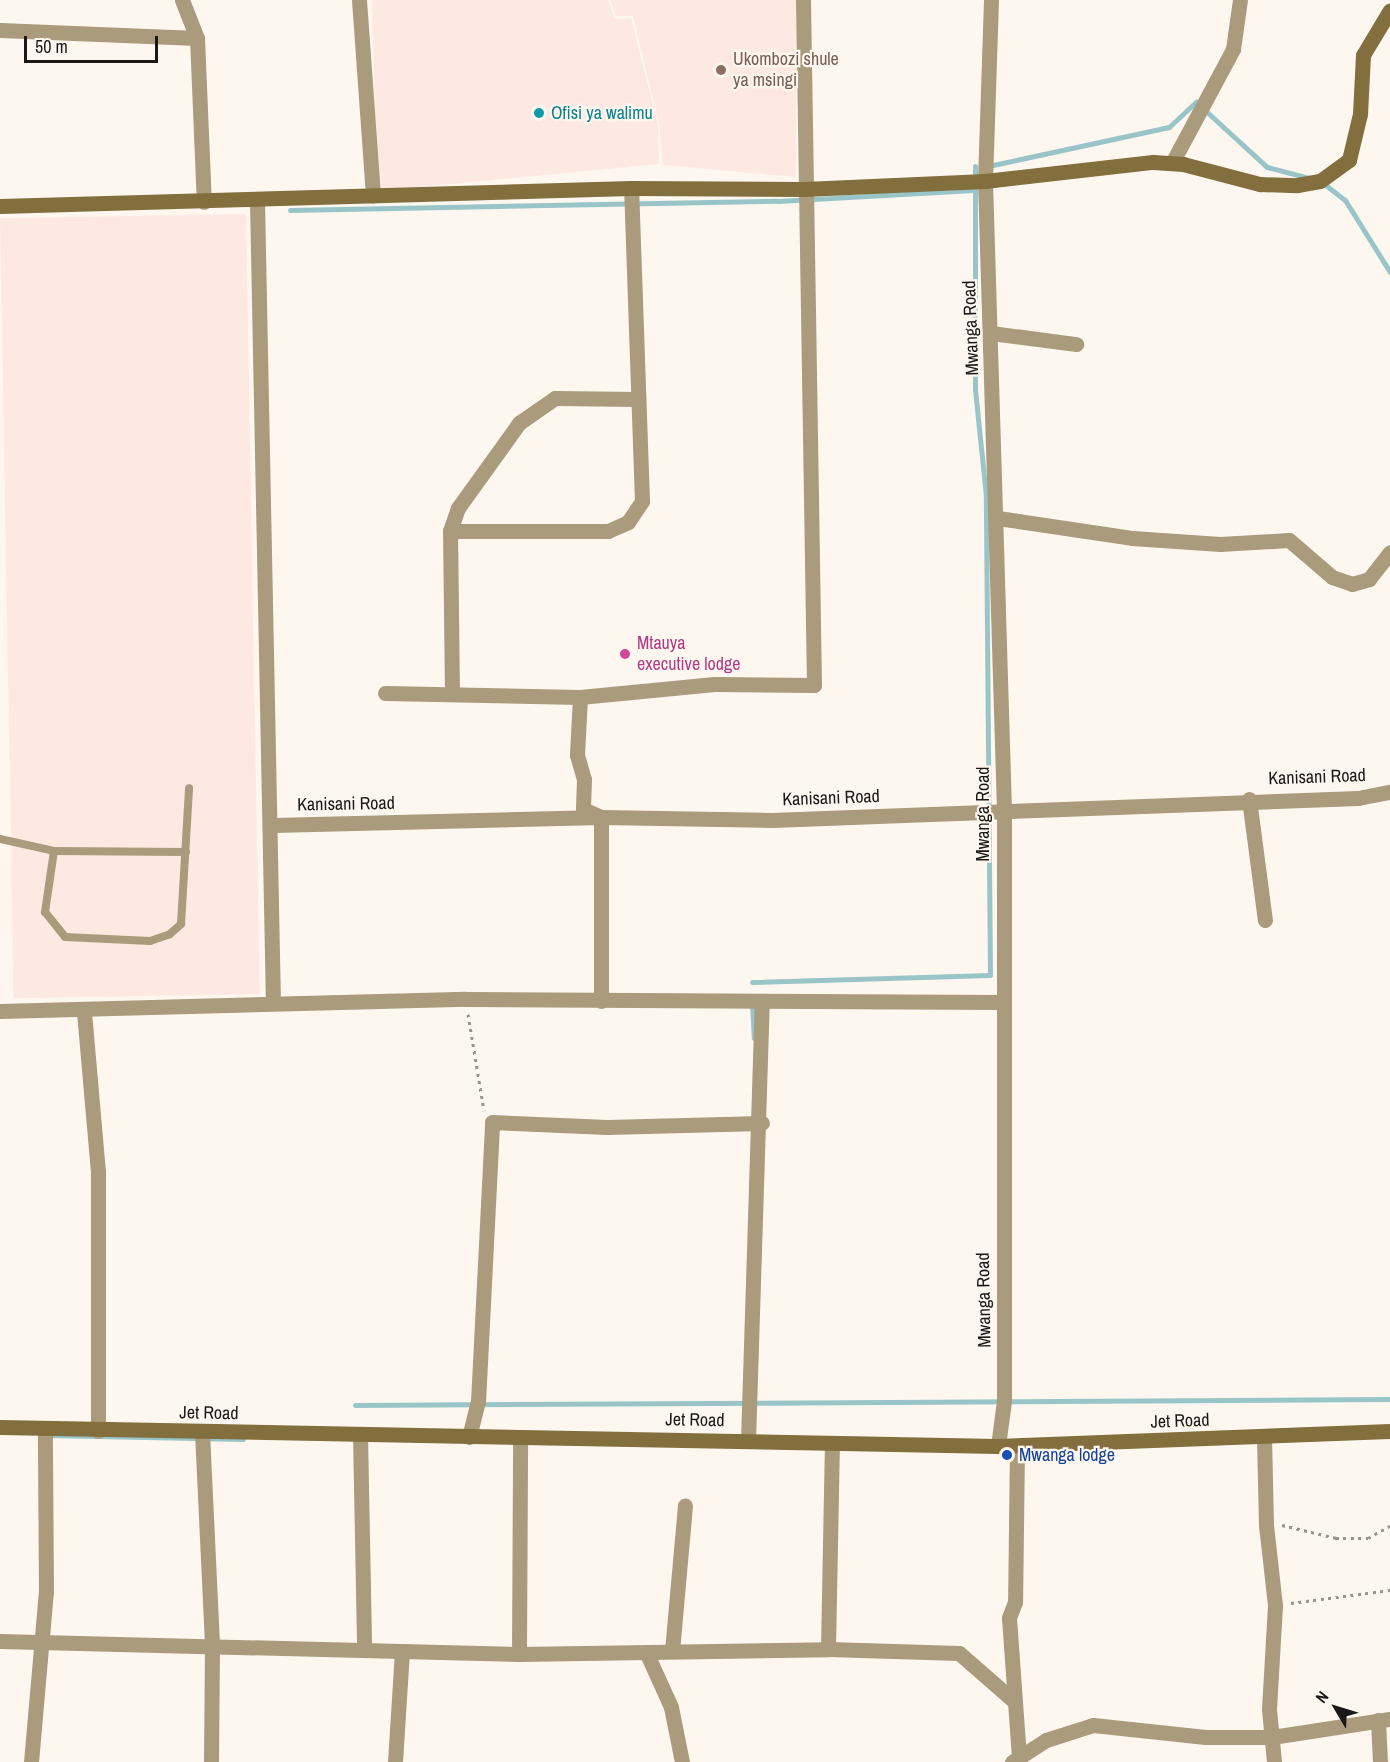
<!DOCTYPE html>
<html>
<head>
<meta charset="utf-8">
<style>
	body { margin:0 }
	#map { position:relative; width:1390px; height:1762px; overflow:hidden; background:#fdf7f0; font-family:"Archivo Narrow",sans-serif }
	div>[style] { position:absolute }
	.education>* { inset:0; background:#fde9e1; transform-origin:0 0 }
	.stream>* { height:5px; margin:-2.5px; padding:0 2.5px; transform-origin:2.5px; border-radius:2.5px; background:#99c5c9 }
	.path>* { height:3px; margin-top:-1.5px; transform-origin:0; background:repeating-linear-gradient(90deg,#97938e 0 3px,transparent 0 7.5px) }
	.lane>* { height:8px; margin:-4px; padding:0 4px; transform-origin:4px; border-radius:4px; background:#a99b7b }
	.street>* { height:15px; margin:-7.5px; padding:0 7.5px; transform-origin:7.5px; border-radius:7.5px; background:#a99b7b }
	.secondary>* { height:15px; margin:-7.5px; padding:0 7.5px; transform-origin:7.5px; border-radius:7.5px; background:#826f3d }
	.dots>* { width:16px; height:16px; translate:-50% -50%; box-sizing:border-box; border:3px solid #fdf7f0; border-radius:50% }
	span { translate:-50% -50%; white-space:nowrap; text-align:center; line-height:1.15; -webkit-text-stroke:4.5px #fdf7f0; paint-order:stroke }
	.education-label { font-size:18px; color:#785e54 }
	.left { translate:0 -50%; text-align:left }
	.culture-label { font-size:18px; color:#0d838f }
	.street-label { font-size:18px; color:#1b1917 }
	.hotel-label { font-size:18px; color:#b23c85 }
	.transit-label { font-size:18px; color:#164399 }
	.north { position:absolute; left:1306px; top:1678px; width:60px; height:60px; -webkit-text-stroke:4px #fdf7f0; paint-order:stroke; rotate:308deg; font-size:16px; font-weight:700; line-height:24px; text-align:center; color:#1b1917 }
	.north::after { content:''; display:block; margin:auto; width:21px; height:27px; background:#1b1917; clip-path:polygon(50% 0,100% 100%,50% 72%,0 100%) }
	.scale { position:absolute; left:24px; top:36px; width:134px; height:27px; box-sizing:border-box; border:3px solid #1b1917; border-top:0; padding-left:8px; font-size:18px; line-height:21px; white-space:nowrap; color:#1b1917; -webkit-text-stroke:4px #fdf7f0; paint-order:stroke }
</style>
</head>
<body>
<div id="map">
	<div class="education">
		<i style="clip-path:polygon(372px 0,608px 0,615px 19px,631px 18px,658px 125px,659px 164px,377px 191px)"></i>
		<i style="clip-path:polygon(610px 0,797px 0,796px 177px,663px 165px,659px 124px,633px 16px,616px 16px)"></i>
		<i style="left:246px;top:214px;width:780px;height:246px;rotate:89deg"></i>
	</div>
	<div class="stream">
		<i style="left:993px;top:165px;width:180px;rotate:-12.2deg"></i>
		<i style="left:1169px;top:127px;width:37px;rotate:-43deg"></i>
		<i style="left:1196px;top:102px;width:96px;rotate:42.5deg"></i>
		<i style="left:1267px;top:167px;width:43px;rotate:14.7deg"></i>
		<i style="left:1323px;top:183px;width:28px;rotate:38deg"></i>
		<i style="left:1345px;top:200px;width:85px;rotate:58deg"></i>
		<i style="left:290px;top:210px;width:488px;rotate:-1.1deg"></i>
		<i style="left:778px;top:201px;width:196px;rotate:-3.2deg"></i>
		<i style="left:752px;top:982px;width:238px;rotate:-1.7deg"></i>
		<i style="left:990px;top:975px;width:479px;rotate:-90.5deg"></i>
		<i style="left:986px;top:496px;width:107px;rotate:-95.9deg"></i>
		<i style="left:975px;top:390px;width:224px;rotate:-90deg"></i>
		<i style="left:752px;top:1003px;width:35px;rotate:87deg"></i>
		<i style="left:355px;top:1405px;width:1035px;rotate:-0.33deg"></i>
		<i style="left:48px;top:1435px;width:195px;rotate:1.2deg"></i>
	</div>
	<div class="path">
		<i style="left:468px;top:1014px;width:98px;rotate:80.6deg"></i>
		<i style="left:1282px;top:1525px;width:56px;rotate:13.5deg"></i>
		<i style="left:1336px;top:1538px;width:32px"></i>
		<i style="left:1368px;top:1538px;width:25px;rotate:-29deg"></i>
		<i style="left:1291px;top:1603px;width:100px;rotate:-7.5deg"></i>
	</div>
	<div class="lane">
		<i style="left:0;top:839px;width:55px;rotate:12.5deg"></i>
		<i style="left:54px;top:851px;width:132px;rotate:0.4deg"></i>
		<i style="left:54px;top:851px;width:62px;rotate:98.4deg"></i>
		<i style="left:45px;top:912px;width:32px;rotate:51deg"></i>
		<i style="left:65px;top:937px;width:85px;rotate:2.7deg"></i>
		<i style="left:150px;top:941px;width:21px;rotate:-19deg"></i>
		<i style="left:170px;top:934px;width:15px;rotate:-42deg"></i>
		<i style="left:181px;top:924px;width:136px;rotate:-86.6deg"></i>
	</div>
	<div class="street">
		<i style="left:182px;top:0;width:41px;rotate:68.5deg"></i>
		<i style="left:197px;top:38px;width:164px;rotate:87.6deg"></i>
		<i style="left:359px;top:0;width:196px;rotate:85.9deg"></i>
		<i style="left:991px;top:0;width:181px;rotate:91.9deg"></i>
		<i style="left:985px;top:181px;width:630px;rotate:88.27deg"></i>
		<i style="left:1004px;top:811px;width:590px;rotate:90deg"></i>
		<i style="left:1004px;top:1401px;width:45px;rotate:97.6deg"></i>
		<i style="left:0;top:30px;width:197px;rotate:2.3deg"></i>
		<i style="left:1172px;top:163px;width:129px;rotate:-61.8deg"></i>
		<i style="left:1233px;top:49px;width:49px;rotate:-81.9deg"></i>
		<i style="left:257px;top:201px;width:802px;rotate:88.86deg"></i>
		<i style="left:991px;top:333px;width:86px;rotate:7.4deg"></i>
		<i style="left:998px;top:518px;width:135px;rotate:8.5deg"></i>
		<i style="left:1132px;top:538px;width:88px;rotate:3.9deg"></i>
		<i style="left:1220px;top:544px;width:69px;rotate:-3.3deg"></i>
		<i style="left:1289px;top:540px;width:57px;rotate:40.7deg"></i>
		<i style="left:1332px;top:577px;width:21px;rotate:19deg"></i>
		<i style="left:1352px;top:584px;width:18px;rotate:-16deg"></i>
		<i style="left:1369px;top:579px;width:34px;rotate:-52deg"></i>
		<i style="left:450px;top:531px;width:158px"></i>
		<i style="left:608px;top:531px;width:22px;rotate:-24deg"></i>
		<i style="left:628px;top:522px;width:25px;rotate:-56deg"></i>
		<i style="left:642px;top:501px;width:313px;rotate:-92deg"></i>
		<i style="left:385px;top:693px;width:195px;rotate:1.2deg"></i>
		<i style="left:580px;top:697px;width:135px;rotate:-5.5deg"></i>
		<i style="left:714px;top:684px;width:100px;rotate:0.6deg"></i>
		<i style="left:814px;top:685px;width:685px;rotate:-90.92deg"></i>
		<i style="left:452px;top:693px;width:162px;rotate:-90.7deg"></i>
		<i style="left:450px;top:531px;width:24px;rotate:-71deg"></i>
		<i style="left:458px;top:508px;width:105px;rotate:-54.3deg"></i>
		<i style="left:519px;top:423px;width:44px;rotate:-34.8deg"></i>
		<i style="left:555px;top:398px;width:83px;rotate:0.7deg"></i>
		<i style="left:580px;top:697px;width:58px;rotate:93deg"></i>
		<i style="left:577px;top:755px;width:25px;rotate:74deg"></i>
		<i style="left:584px;top:779px;width:30px;rotate:92deg"></i>
		<i style="left:583px;top:809px;width:20px;rotate:24deg"></i>
		<i style="left:601px;top:817px;width:184px;rotate:90deg"></i>
		<i style="left:1249px;top:799px;width:122px;rotate:82.5deg"></i>
		<i style="left:273px;top:825px;width:328px;rotate:-1.4deg"></i>
		<i style="left:601px;top:817px;width:171px;rotate:1deg"></i>
		<i style="left:772px;top:820px;width:586px;rotate:-2.15deg"></i>
		<i style="left:1358px;top:798px;width:33px;rotate:-11deg"></i>
		<i style="left:0;top:1011px;width:466px;rotate:-1.5deg"></i>
		<i style="left:466px;top:999px;width:534px;rotate:0.32deg"></i>
		<i style="left:84px;top:1012px;width:161px;rotate:85deg"></i>
		<i style="left:98px;top:1172px;width:259px;rotate:90deg"></i>
		<i style="left:202px;top:1432px;width:214px;rotate:87.3deg"></i>
		<i style="left:212px;top:1646px;width:116px;rotate:90.5deg"></i>
		<i style="left:360px;top:1434px;width:215px;rotate:88.9deg"></i>
		<i style="left:469px;top:1437px;width:36px;rotate:-76deg"></i>
		<i style="left:478px;top:1402px;width:280px;rotate:-87.1deg"></i>
		<i style="left:492px;top:1122px;width:115px;rotate:2.5deg"></i>
		<i style="left:607px;top:1127px;width:155px;rotate:-1.5deg"></i>
		<i style="left:1264px;top:1437px;width:88px;rotate:88.7deg"></i>
		<i style="left:1266px;top:1525px;width:81px;rotate:83.6deg"></i>
		<i style="left:1275px;top:1605px;width:104px;rotate:93.3deg"></i>
		<i style="left:1269px;top:1709px;width:53px;rotate:84.6deg"></i>
		<i style="left:748px;top:1441px;width:440px;rotate:-88.2deg"></i>
		<i style="left:1017px;top:1446px;width:156px;rotate:90.7deg"></i>
		<i style="left:1015px;top:1602px;width:17px;rotate:111deg"></i>
		<i style="left:1009px;top:1618px;width:140px;rotate:85.9deg"></i>
		<i style="left:0;top:1641px;width:519px;rotate:1.43deg"></i>
		<i style="left:519px;top:1654px;width:309px;rotate:-0.9deg"></i>
		<i style="left:828px;top:1649px;width:131px;rotate:1.7deg"></i>
		<i style="left:959px;top:1653px;width:73px;rotate:41.1deg"></i>
		<i style="left:828px;top:1649px;width:205px;rotate:-88.9deg"></i>
		<i style="left:672px;top:1651px;width:146px;rotate:-84.9deg"></i>
		<i style="left:519px;top:1654px;width:217px;rotate:-89.7deg"></i>
		<i style="left:647px;top:1654px;width:58px;rotate:65.6deg"></i>
		<i style="left:671px;top:1707px;width:56px;rotate:78.7deg"></i>
		<i style="left:1378px;top:1720px;width:42px;rotate:87.3deg"></i>
		<i style="left:31px;top:1762px;width:171px;rotate:-85deg"></i>
		<i style="left:46px;top:1592px;width:163px;rotate:-90.4deg"></i>
		<i style="left:395px;top:1762px;width:110px;rotate:-86.4deg"></i>
		<i style="left:1012px;top:1762px;width:40px;rotate:-32.9deg"></i>
		<i style="left:1046px;top:1740px;width:49px;rotate:-17.7deg"></i>
		<i style="left:1093px;top:1725px;width:113px;rotate:6.1deg"></i>
		<i style="left:1205px;top:1737px;width:67px"></i>
		<i style="left:1272px;top:1737px;width:119px;rotate:-8.7deg"></i>
	</div>
	<div class="secondary">
		<i style="left:0;top:206px;width:631px;rotate:-1.63deg"></i>
		<i style="left:631px;top:188px;width:173px;rotate:0.3deg"></i>
		<i style="left:804px;top:189px;width:181px;rotate:-2.5deg"></i>
		<i style="left:985px;top:181px;width:169px;rotate:-6.5deg"></i>
		<i style="left:1153px;top:162px;width:30px;rotate:4deg"></i>
		<i style="left:1183px;top:164px;width:80px;rotate:14.6deg"></i>
		<i style="left:1260px;top:184px;width:37px;rotate:2deg"></i>
		<i style="left:1297px;top:185px;width:23px;rotate:-10deg"></i>
		<i style="left:1320px;top:181px;width:36px;rotate:-36deg"></i>
		<i style="left:1349px;top:160px;width:47px;rotate:-76.6deg"></i>
		<i style="left:1360px;top:114px;width:59px;rotate:-87.1deg"></i>
		<i style="left:1363px;top:55px;width:52px;rotate:-59deg"></i>
		<i style="left:0;top:1427px;width:998px;rotate:1.09deg"></i>
		<i style="left:998px;top:1446px;width:392px;rotate:-2.2deg"></i>
	</div>
	<div class="dots">
		<i style="left:721px;top:70px;background:#8d6e63"></i>
		<i style="left:539px;top:113px;background:#0f9aa8"></i>
		<i style="left:625px;top:654px;background:#d1479c"></i>
		<i style="left:1007px;top:1455px;background:#1a4fb4"></i>
	</div>
	<div class="education-label">
		<span class="left" style="left:733px;top:70px">Ukombozi shule<br>ya msingi</span>
	</div>
	<div class="culture-label">
		<span class="left" style="left:551px;top:113px">Ofisi ya walimu</span>
	</div>
	<div class="street-label">
		<span style="left:971px;top:328px;rotate:-92deg">Mwanga Road</span>
		<span style="left:1317px;top:777px;rotate:-2deg">Kanisani Road</span>
		<span style="left:831px;top:798px;rotate:-2deg">Kanisani Road</span>
		<span style="left:346px;top:804px;rotate:-1deg">Kanisani Road</span>
		<span style="left:983px;top:814px;rotate:-90deg">Mwanga Road</span>
		<span style="left:984px;top:1300px;rotate:-91deg">Mwanga Road</span>
		<span style="left:209px;top:1413px;rotate:1deg">Jet Road</span>
		<span style="left:695px;top:1420px;rotate:1deg">Jet Road</span>
		<span style="left:1180px;top:1421px;rotate:-2deg">Jet Road</span>
	</div>
	<div class="hotel-label">
		<span class="left" style="left:637px;top:654px">Mtauya<br>executive lodge</span>
	</div>
	<div class="transit-label">
		<span class="left" style="left:1019px;top:1455px">Mwanga lodge</span>
	</div>
	<div class="north">N</div>
	<div class="scale">50 m</div>
</div>
</body>
</html>
